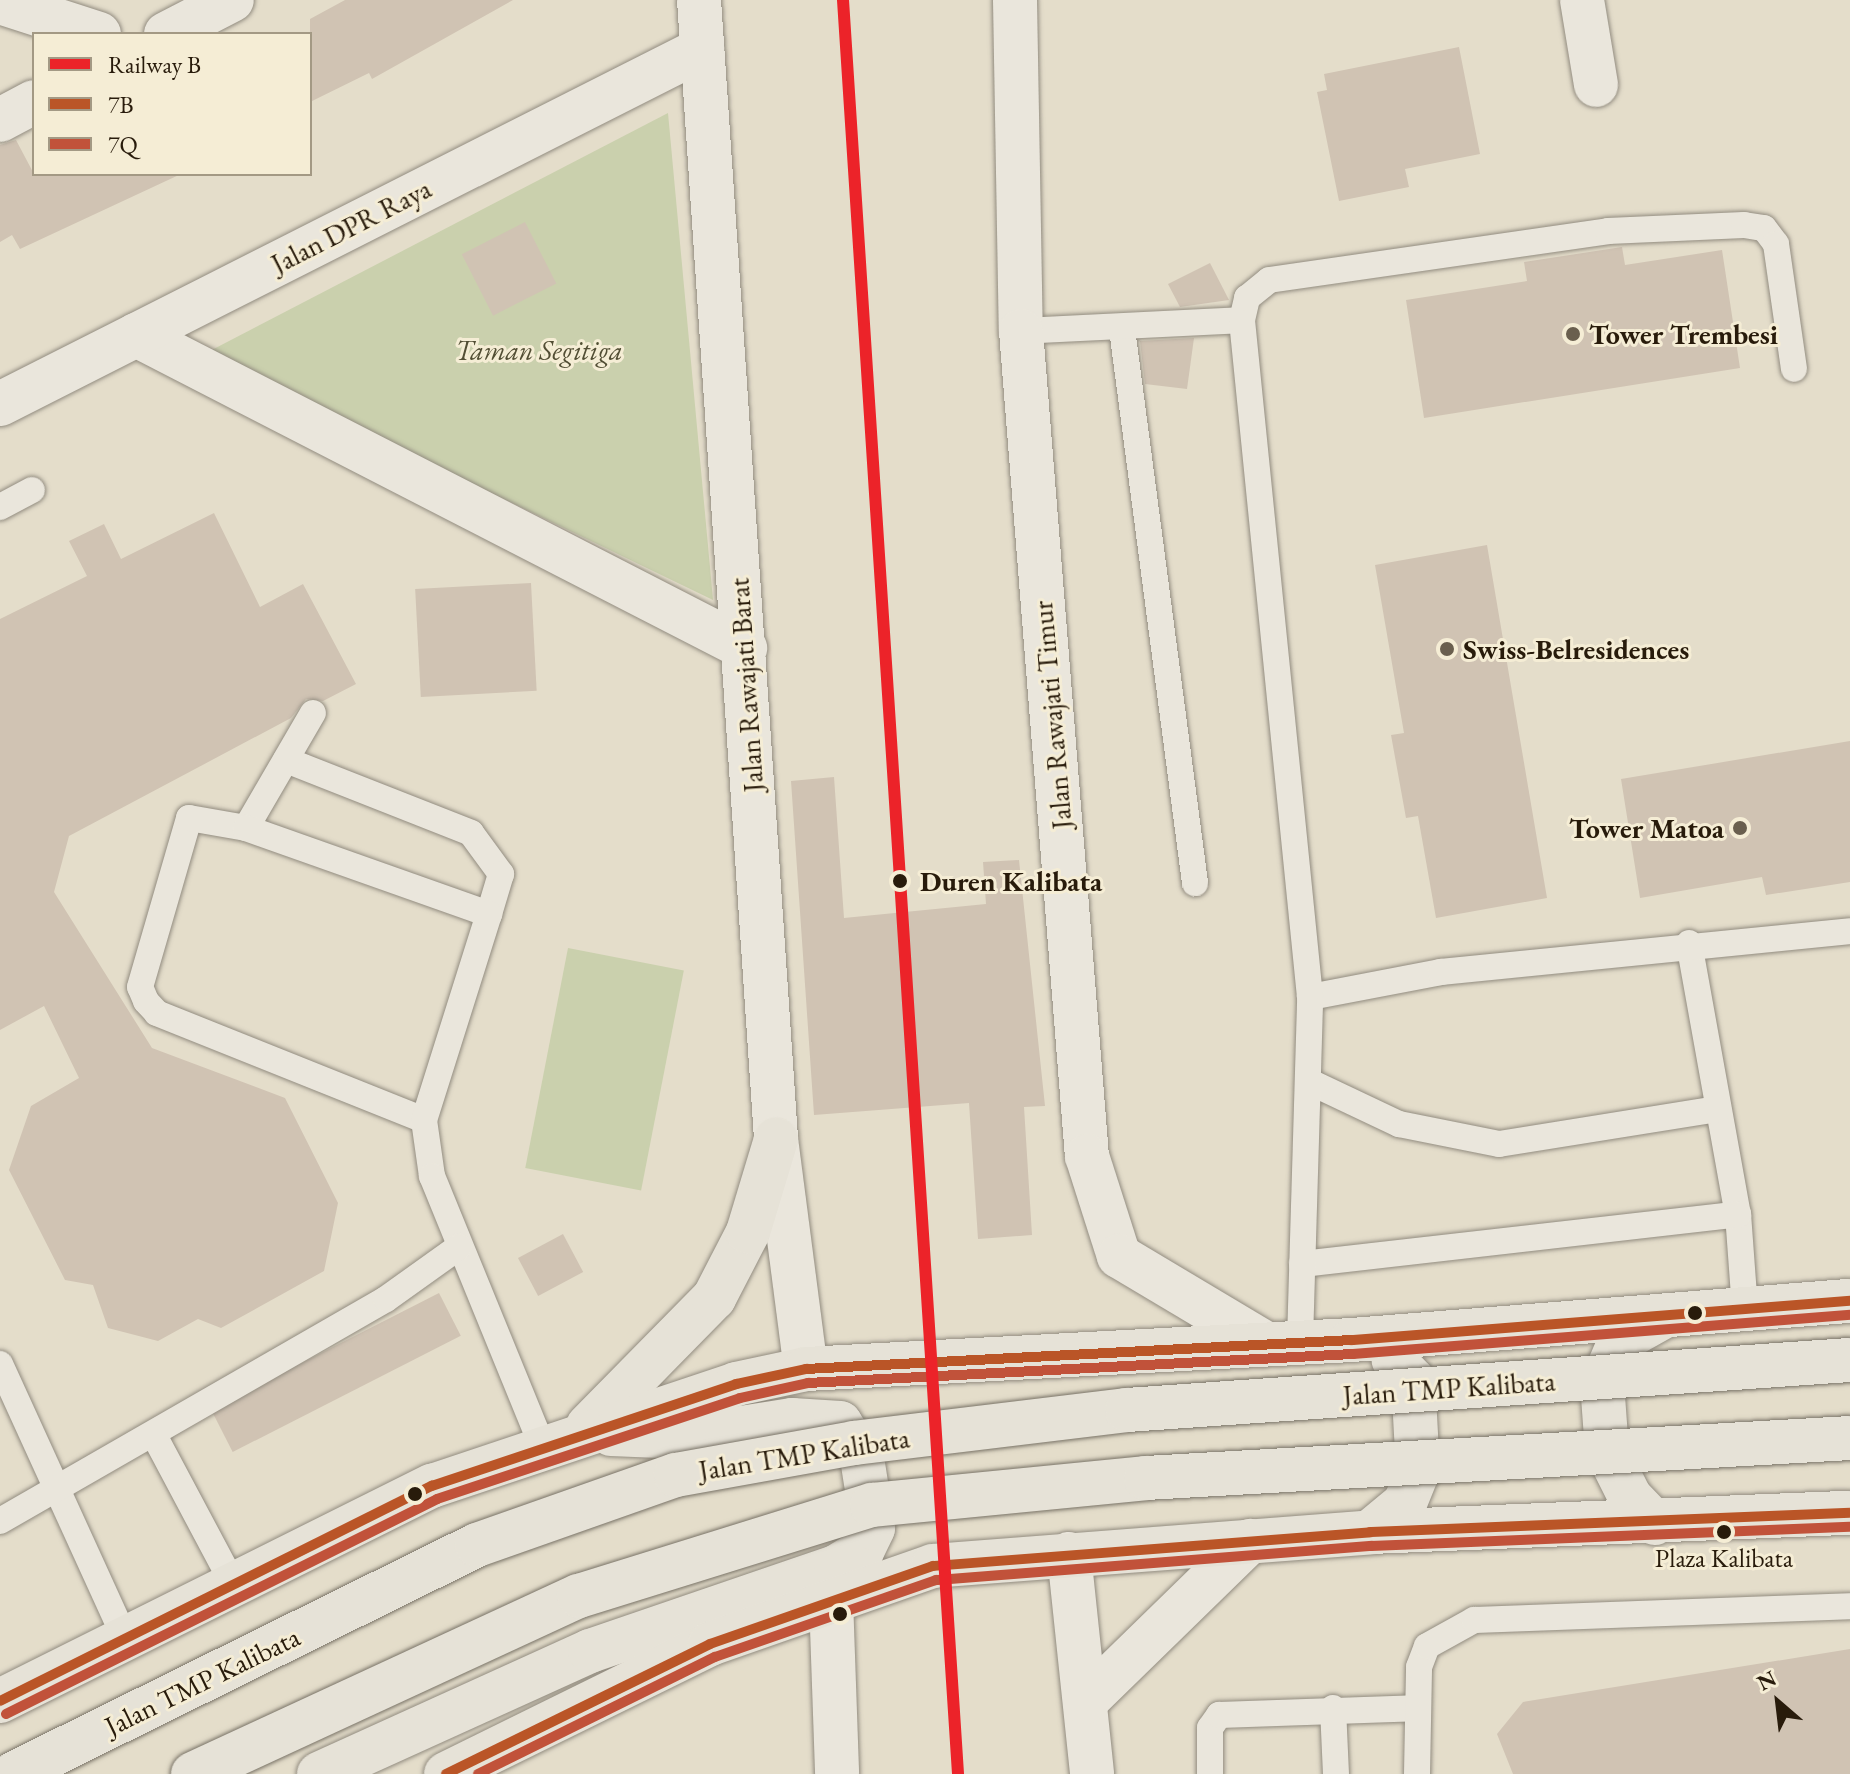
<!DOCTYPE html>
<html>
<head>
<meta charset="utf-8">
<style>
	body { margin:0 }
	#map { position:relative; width:1850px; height:1774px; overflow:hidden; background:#e4ddca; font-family:"EB Garamond",serif }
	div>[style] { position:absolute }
	.green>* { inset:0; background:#cad0ad; transform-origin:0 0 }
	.building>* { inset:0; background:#d0c3b3; transform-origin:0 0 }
	.roads { filter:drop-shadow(0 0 2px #928c80) drop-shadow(0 0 2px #928c80) }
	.service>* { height:26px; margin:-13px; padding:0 13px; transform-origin:13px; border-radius:13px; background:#eae6dc }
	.minor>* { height:44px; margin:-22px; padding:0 22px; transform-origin:22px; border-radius:22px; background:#eae6dc }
	.tertiary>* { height:44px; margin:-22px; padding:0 22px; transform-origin:22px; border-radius:22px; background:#eae6dc }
	.secondary>* { height:44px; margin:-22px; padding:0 22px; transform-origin:22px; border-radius:22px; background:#eae6dc }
	.primary>* { height:44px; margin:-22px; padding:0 22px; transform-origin:22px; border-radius:22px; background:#e6e2d7 }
	.bridges { filter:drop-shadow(0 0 2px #787266) drop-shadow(0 0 2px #787266) }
	.primary-bridge>* { height:44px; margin:-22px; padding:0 22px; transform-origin:22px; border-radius:22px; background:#e6e2d7 }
	.bus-1>* { height:10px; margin:-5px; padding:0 5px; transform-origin:5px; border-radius:5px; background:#ba5527 }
	.bus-2>* { height:10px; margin:-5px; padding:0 5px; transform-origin:5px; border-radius:5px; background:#c1523a }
	.rail-1>* { height:12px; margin:-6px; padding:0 6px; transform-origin:6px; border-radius:6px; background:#ec2329 }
	.dots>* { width:22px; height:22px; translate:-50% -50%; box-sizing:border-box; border:4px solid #f5edd5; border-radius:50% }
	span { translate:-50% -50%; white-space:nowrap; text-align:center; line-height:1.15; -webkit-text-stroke:6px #f5edd5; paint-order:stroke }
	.bus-label { font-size:26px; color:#281b0b }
	.street-label { font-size:28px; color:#281b0b }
	.poi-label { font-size:28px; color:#281b0b; font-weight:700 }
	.left { translate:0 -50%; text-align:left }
	.right { translate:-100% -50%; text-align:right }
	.park-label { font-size:28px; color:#524e34; font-style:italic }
	.stop-label { font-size:28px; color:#281b0b; font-weight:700 }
	.legend { position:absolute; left:32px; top:32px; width:280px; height:144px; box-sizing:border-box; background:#f5edd5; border:2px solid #a39984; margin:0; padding:10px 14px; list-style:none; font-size:24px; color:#281b0b }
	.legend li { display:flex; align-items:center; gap:16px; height:40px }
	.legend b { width:40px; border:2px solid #a39984 }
	.north { position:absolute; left:1738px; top:1662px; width:80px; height:80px; -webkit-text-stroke:6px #f5edd5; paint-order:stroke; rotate:332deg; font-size:22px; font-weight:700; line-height:32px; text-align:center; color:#281b0b }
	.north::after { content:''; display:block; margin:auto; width:28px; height:36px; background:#281b0b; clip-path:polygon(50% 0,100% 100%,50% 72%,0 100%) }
</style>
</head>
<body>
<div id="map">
	<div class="green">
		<i style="clip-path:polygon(668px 113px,713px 600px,204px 354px)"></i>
		<i style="left:568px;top:948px;width:118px;height:224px;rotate:11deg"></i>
	</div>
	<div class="building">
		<i style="clip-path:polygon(345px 0,513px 0,372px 79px,369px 73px,310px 102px,310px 19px)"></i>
		<i style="clip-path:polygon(1459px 47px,1480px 154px,1405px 169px,1409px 187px,1339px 201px,1317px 92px,1327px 90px,1324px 74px)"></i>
		<i style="clip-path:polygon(16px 140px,34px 174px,181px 174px,20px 249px,12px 235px,0 242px,0 145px)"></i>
		<i style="left:525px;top:222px;width:69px;height:71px;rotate:63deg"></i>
		<i style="clip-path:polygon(1622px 247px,1625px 265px,1722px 250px,1740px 368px,1424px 418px,1406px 300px,1527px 281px,1524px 262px)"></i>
		<i style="clip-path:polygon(1210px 263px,1229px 300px,1180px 307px,1168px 284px)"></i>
		<i style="clip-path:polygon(1194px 338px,1187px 389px,1145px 384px,1140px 341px)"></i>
		<i style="clip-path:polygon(214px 513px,260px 607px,303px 584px,356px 684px,323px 701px,306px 699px,291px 718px,69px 836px,54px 892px,152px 1048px,285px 1098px,338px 1203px,324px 1271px,221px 1328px,198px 1319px,158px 1341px,108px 1328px,93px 1285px,65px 1280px,9px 1170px,31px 1106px,79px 1078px,44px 1006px,0 1030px,0 619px,87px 576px,69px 541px,104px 524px,121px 559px)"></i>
		<i style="clip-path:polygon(1487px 545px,1547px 898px,1436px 918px,1418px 816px,1406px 818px,1391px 735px,1404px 733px,1375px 565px)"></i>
		<i style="left:531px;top:583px;width:108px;height:116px;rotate:87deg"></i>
		<i style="clip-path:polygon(1850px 741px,1850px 882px,1766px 895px,1762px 877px,1640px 898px,1621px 779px)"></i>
		<i style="clip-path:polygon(834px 777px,844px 918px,986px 904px,983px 862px,1019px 860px,1045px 1106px,1024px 1107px,1032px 1235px,978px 1239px,969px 1103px,814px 1115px,791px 781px)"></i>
		<i style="left:563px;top:1234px;width:43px;height:51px;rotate:62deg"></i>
		<i style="left:439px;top:1293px;width:48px;height:256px;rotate:63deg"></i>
		<i style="clip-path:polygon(1850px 1649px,1850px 1774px,1513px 1774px,1497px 1734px,1523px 1702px)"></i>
	</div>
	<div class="roads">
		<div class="service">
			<i style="left:1122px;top:329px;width:559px;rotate:82.49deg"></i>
			<i style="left:1021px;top:331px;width:221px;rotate:-2.8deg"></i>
			<i style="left:0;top:507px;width:36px;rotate:-28deg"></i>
			<i style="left:286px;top:760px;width:199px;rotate:21.5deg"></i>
			<i style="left:471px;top:833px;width:51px;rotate:53.8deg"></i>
			<i style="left:501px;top:874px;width:42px;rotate:106.7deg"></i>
			<i style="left:246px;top:828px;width:133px;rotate:-59.8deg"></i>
			<i style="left:1689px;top:943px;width:275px;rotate:79.8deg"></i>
			<i style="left:1738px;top:1214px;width:96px;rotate:85.8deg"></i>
			<i style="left:1310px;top:997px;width:133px;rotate:-10.8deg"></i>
			<i style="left:1441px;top:972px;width:411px;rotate:-5.7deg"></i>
			<i style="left:1308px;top:1081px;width:101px;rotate:25.3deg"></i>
			<i style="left:1399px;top:1124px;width:102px;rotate:11.3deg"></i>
			<i style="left:1499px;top:1144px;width:222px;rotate:-9.1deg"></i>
			<i style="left:424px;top:1120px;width:288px;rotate:-158.2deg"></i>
			<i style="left:157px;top:1013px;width:16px;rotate:-133deg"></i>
			<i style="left:146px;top:1001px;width:15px;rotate:-113deg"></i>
			<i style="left:140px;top:987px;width:176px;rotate:-73.8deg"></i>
			<i style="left:189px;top:818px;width:58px;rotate:10deg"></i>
			<i style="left:246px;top:828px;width:258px;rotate:19.5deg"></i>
			<i style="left:489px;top:914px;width:216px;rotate:107.5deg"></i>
			<i style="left:424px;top:1120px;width:57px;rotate:81.9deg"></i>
			<i style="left:432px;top:1176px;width:291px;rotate:67.8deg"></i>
			<i style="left:1302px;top:1264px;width:439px;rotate:-6.5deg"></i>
			<i style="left:1300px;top:1341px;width:344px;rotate:-88.3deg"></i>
			<i style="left:1310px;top:997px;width:680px;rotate:-95.74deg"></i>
			<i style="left:1242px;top:320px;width:23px;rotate:-77deg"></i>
			<i style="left:1247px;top:298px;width:28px;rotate:-39deg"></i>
			<i style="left:1269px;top:280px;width:343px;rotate:-8.2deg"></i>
			<i style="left:1608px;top:231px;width:136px;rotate:-2.5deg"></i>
			<i style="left:1744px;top:225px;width:20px;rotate:9deg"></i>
			<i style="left:1764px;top:228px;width:20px;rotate:53deg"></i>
			<i style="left:1776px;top:244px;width:126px;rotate:81.8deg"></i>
			<i style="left:0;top:1364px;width:303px;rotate:65.5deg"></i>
			<i style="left:155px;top:1437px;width:166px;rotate:62deg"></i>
			<i style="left:0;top:1521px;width:445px;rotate:-29.9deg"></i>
			<i style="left:386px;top:1299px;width:90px;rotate:-35.5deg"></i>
			<i style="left:1333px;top:1708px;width:66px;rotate:87.4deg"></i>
			<i style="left:1210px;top:1774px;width:46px;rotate:-90deg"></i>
			<i style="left:1210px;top:1728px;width:16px;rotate:-55deg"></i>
			<i style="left:1219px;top:1715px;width:196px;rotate:-2deg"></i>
			<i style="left:1417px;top:1774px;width:107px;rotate:-88.9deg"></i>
			<i style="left:1419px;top:1667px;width:22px;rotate:-69deg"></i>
			<i style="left:1427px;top:1646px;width:54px;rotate:-29deg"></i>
			<i style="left:1474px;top:1620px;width:376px;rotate:-2.1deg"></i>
		</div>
		<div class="minor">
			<i style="left:1582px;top:0;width:86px;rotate:80.6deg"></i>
			<i style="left:0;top:2px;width:104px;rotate:17.9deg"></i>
			<i style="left:166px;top:34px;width:74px;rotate:-27.3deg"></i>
			<i style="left:0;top:120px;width:38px;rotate:-28deg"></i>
			<i style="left:136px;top:335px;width:685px;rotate:27.2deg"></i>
			<i style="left:0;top:404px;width:787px;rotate:-26.83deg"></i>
		</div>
		<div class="tertiary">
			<i style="left:699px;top:0;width:1142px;rotate:86.13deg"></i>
			<i style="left:776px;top:1139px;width:232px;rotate:82.6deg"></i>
			<i style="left:1015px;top:0;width:331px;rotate:89deg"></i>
			<i style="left:1021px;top:331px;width:828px;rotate:85.43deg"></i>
			<i style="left:1087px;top:1156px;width:105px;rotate:72.3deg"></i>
			<i style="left:1119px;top:1256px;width:170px;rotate:30.8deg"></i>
			<i style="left:831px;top:1599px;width:175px;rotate:88deg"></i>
		</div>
		<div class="secondary">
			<i style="left:1069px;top:1554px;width:221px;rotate:84deg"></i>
			<i style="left:1085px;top:1702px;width:231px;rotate:-44.3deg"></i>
		</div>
		<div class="primary">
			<i style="left:588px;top:1426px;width:180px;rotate:-45.5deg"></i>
			<i style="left:714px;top:1298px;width:74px;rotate:-62.7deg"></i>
			<i style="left:748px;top:1232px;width:97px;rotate:-73.2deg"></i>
			<i style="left:1655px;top:1523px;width:36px;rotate:-134deg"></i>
			<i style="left:1630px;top:1497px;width:51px;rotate:-116.6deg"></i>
			<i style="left:1607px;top:1451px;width:68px;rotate:-94.2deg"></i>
			<i style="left:1602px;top:1383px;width:46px;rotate:-66.8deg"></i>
			<i style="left:1620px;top:1341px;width:47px;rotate:-29.3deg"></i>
			<i style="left:1370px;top:1532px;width:45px;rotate:-39.6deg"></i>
			<i style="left:1405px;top:1503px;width:35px;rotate:-68deg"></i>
			<i style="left:1418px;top:1471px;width:91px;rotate:-93.1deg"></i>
			<i style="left:1413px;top:1380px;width:28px;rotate:-134deg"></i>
			<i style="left:0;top:1701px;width:483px;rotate:-26.5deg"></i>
			<i style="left:432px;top:1486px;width:321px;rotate:-18.5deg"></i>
			<i style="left:736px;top:1384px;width:72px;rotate:-12.1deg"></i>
			<i style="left:806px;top:1369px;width:547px;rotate:-3.04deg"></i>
			<i style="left:1352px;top:1340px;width:500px;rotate:-4.5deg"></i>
			<i style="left:319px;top:1774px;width:298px;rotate:-24.4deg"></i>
			<i style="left:590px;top:1651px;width:260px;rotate:-18.9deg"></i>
			<i style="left:836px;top:1567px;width:31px;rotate:-32deg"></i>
			<i style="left:862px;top:1551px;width:25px;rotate:-64deg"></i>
			<i style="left:873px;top:1528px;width:71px;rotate:-98.9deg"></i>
			<i style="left:862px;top:1458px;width:41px;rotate:-122.2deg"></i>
			<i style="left:840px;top:1423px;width:48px;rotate:-176.4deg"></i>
			<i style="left:792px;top:1420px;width:109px;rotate:171.1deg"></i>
			<i style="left:684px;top:1437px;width:73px;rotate:-177.6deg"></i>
			<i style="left:446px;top:1774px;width:294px;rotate:-26.2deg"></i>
			<i style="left:710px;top:1644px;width:236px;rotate:-19.3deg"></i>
			<i style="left:933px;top:1566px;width:438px;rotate:-4.4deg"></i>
			<i style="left:1370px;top:1532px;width:480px;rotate:-2.3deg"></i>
		</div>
	</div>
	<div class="bridges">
		<div class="primary-bridge">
			<i style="left:13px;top:1774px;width:517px;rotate:-26.27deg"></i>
			<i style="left:477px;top:1545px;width:211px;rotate:-19.4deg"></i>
			<i style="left:676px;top:1475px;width:181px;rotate:-10.2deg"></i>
			<i style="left:854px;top:1443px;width:275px;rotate:-6.9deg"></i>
			<i style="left:1127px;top:1410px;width:725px;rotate:-3.96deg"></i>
			<i style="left:193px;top:1774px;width:425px;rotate:-24.8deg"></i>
			<i style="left:579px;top:1596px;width:307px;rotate:-17.3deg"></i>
			<i style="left:872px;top:1505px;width:275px;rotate:-5.6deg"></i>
			<i style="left:1146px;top:1478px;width:705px;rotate:-3.25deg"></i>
		</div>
	</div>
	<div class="bus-1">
		<i style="left:0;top:1701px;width:483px;rotate:-26.5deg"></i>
		<i style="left:432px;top:1486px;width:321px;rotate:-18.5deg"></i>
		<i style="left:736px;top:1384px;width:72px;rotate:-12.1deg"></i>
		<i style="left:806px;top:1369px;width:547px;rotate:-3.04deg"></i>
		<i style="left:1352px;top:1340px;width:500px;rotate:-4.5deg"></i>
		<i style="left:446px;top:1774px;width:294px;rotate:-26.2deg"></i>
		<i style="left:710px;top:1644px;width:236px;rotate:-19.3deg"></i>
		<i style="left:933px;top:1566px;width:438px;rotate:-4.4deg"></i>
		<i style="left:1370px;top:1532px;width:480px;rotate:-2.3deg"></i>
	</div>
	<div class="bus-2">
		<i style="left:6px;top:1714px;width:482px;rotate:-26.5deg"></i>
		<i style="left:437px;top:1499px;width:319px;rotate:-18.4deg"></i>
		<i style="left:740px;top:1398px;width:70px;rotate:-12.4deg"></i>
		<i style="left:808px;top:1383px;width:546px;rotate:-3.05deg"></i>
		<i style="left:1353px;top:1354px;width:499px;rotate:-4.5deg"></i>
		<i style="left:478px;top:1774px;width:264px;rotate:-26.3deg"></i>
		<i style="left:715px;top:1657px;width:234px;rotate:-19.2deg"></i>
		<i style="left:936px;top:1580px;width:436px;rotate:-4.5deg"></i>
		<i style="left:1371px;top:1546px;width:479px;rotate:-2.3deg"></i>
	</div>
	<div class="rail-1">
		<i style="left:843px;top:0;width:1778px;rotate:86.29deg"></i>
	</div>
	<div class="dots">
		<i style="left:1573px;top:334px;background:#6a5f4e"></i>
		<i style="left:1447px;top:649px;background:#6a5f4e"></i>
		<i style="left:1740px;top:828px;background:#6a5f4e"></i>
		<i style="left:900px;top:881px;background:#281b0b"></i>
		<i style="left:1695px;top:1313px;background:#281b0b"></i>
		<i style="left:415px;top:1494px;background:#281b0b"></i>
		<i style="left:1724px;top:1532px;background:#281b0b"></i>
		<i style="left:840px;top:1614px;background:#281b0b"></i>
	</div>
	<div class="bus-label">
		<span style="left:1724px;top:1559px">Plaza Kalibata</span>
	</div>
	<div class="street-label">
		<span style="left:351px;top:226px;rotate:-27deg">Jalan DPR Raya</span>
		<span style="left:746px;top:685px;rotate:-94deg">Jalan Rawajati Barat</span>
		<span style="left:1052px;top:715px;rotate:-95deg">Jalan Rawajati Timur</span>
		<span style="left:1449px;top:1388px;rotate:-4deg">Jalan TMP Kalibata</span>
		<span style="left:804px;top:1454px;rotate:-9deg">Jalan TMP Kalibata</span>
		<span style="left:202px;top:1681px;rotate:-26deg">Jalan TMP Kalibata</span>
	</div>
	<div class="poi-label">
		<span class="left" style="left:1589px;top:334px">Tower Trembesi</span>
		<span class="left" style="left:1463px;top:649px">Swiss-Belresidences</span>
		<span class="right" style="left:1724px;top:828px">Tower Matoa</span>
	</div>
	<div class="park-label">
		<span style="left:539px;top:350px">Taman Segitiga</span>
	</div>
	<div class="stop-label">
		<span class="left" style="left:920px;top:881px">Duren Kalibata</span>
	</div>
	<ul class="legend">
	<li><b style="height:10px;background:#ec2329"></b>Railway B</li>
	<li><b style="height:10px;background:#ba5527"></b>7B</li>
	<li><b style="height:10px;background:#c1523a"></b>7Q</li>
	</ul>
	<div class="north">N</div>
</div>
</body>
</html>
